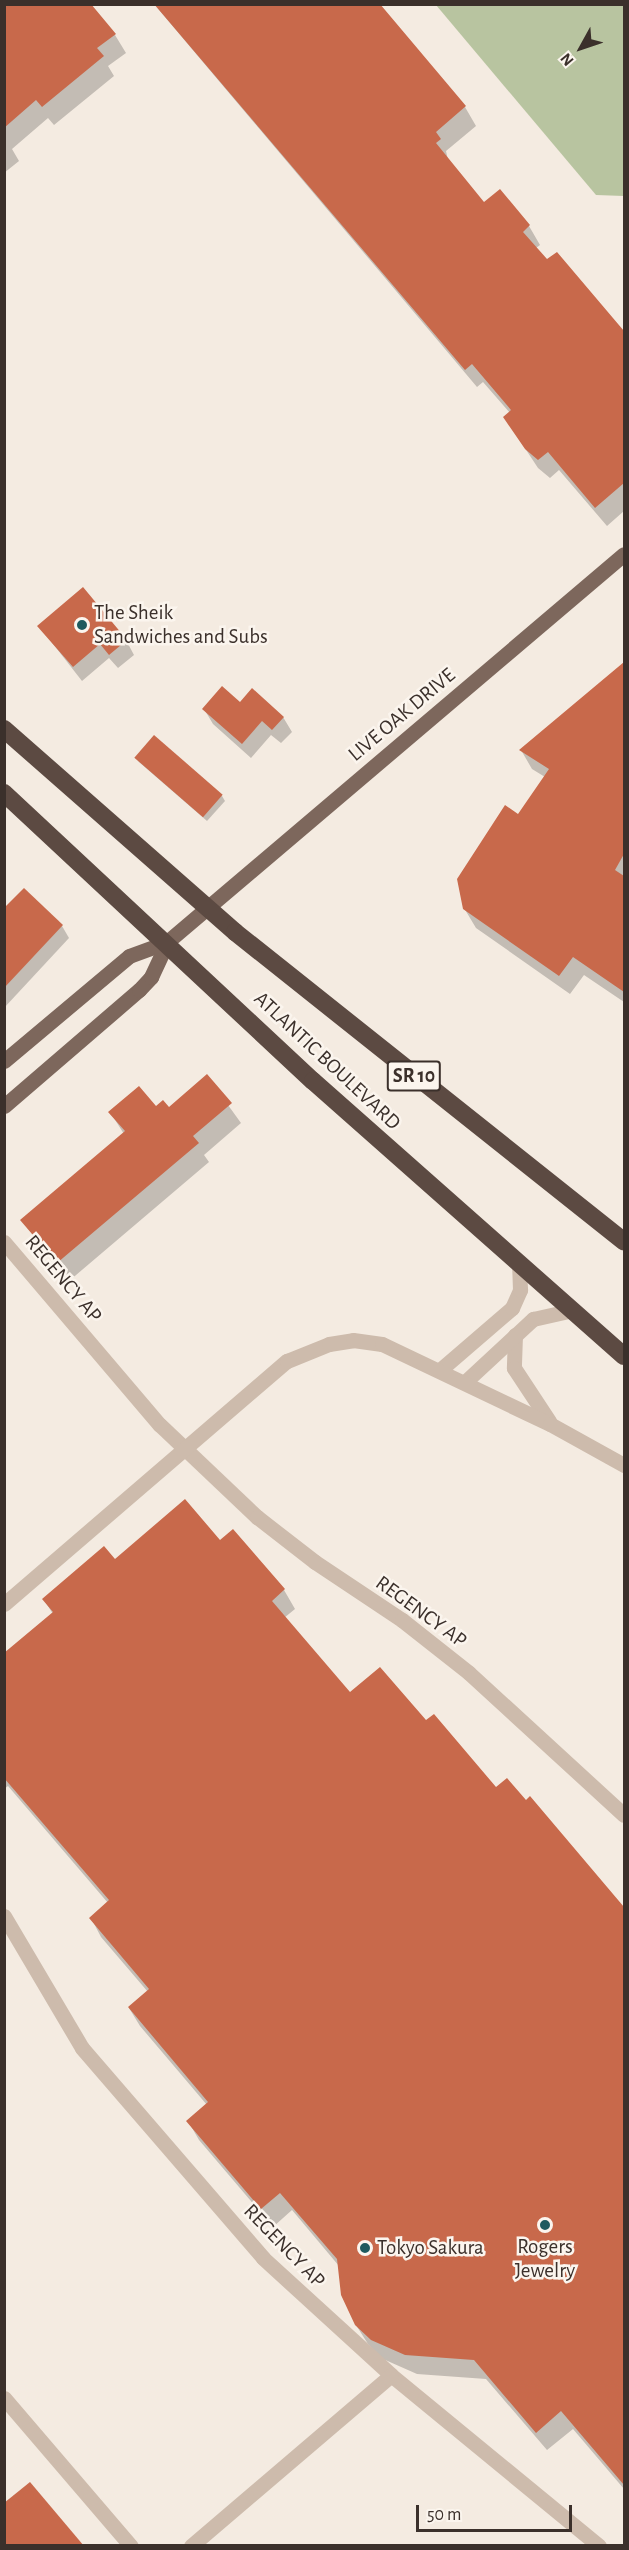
<!DOCTYPE html>
<html>
<head>
<meta charset="utf-8">
<style>
	body { margin:0 }
	#map { position:relative; width:629px; height:2550px; overflow:hidden; background:#f4ebe1; font-family:"Alegreya Sans",sans-serif }
	div>[style] { position:absolute }
	.green>* { inset:0; background:#b8c4a0 }
	.shadow>* { inset:0; background:#0003 }
	.building>* { inset:0; background:#c8694b; transform-origin:0 0 }
	.minor>* { height:15px; margin:-7.5px; padding:0 7.5px; transform-origin:7.5px; border-radius:7.5px; background:#cdbbac }
	.major>* { height:15px; margin:-7.5px; padding:0 7.5px; transform-origin:7.5px; border-radius:7.5px; background:#7d675c }
	.highway>* { height:18px; margin:-9px; padding:0 9px; transform-origin:9px; border-radius:9px; background:#5c4a42 }
	.dots>* { width:16px; height:16px; translate:-50% -50%; box-sizing:border-box; border:3px solid #fbf5ee; border-radius:50% }
	span { translate:-50% -50%; white-space:nowrap; text-align:center; line-height:1.15; -webkit-text-stroke:5px #fbf5ee; paint-order:stroke }
	.shield-label span { padding:2px 4px; background:#fbf5ee; border:2px solid; border-radius:4px; -webkit-text-stroke-width:0 }
	.shield-label { font-size:20px; color:#3b302b; font-weight:700 }
	.poi-label { font-size:21px; color:#3b302b }
	.left { translate:0 -50%; text-align:left }
	.street-label { font-size:21px; color:#3b302b }
	.frame { position:absolute; inset:0; border:6px solid #3b302b; pointer-events:none }
	.north { position:absolute; left:551px; top:18px; width:60px; height:60px; -webkit-text-stroke:4px #fbf5ee; paint-order:stroke; rotate:230deg; font-size:16px; font-weight:700; line-height:24px; text-align:center; color:#3b302b }
	.north::after { content:''; display:block; margin:auto; width:21px; height:27px; background:#3b302b; clip-path:polygon(50% 0,100% 100%,50% 72%,0 100%) }
	.scale { position:absolute; left:416px; top:2505px; width:156px; height:27px; box-sizing:border-box; border:3px solid #3b302b; border-top:0; padding-left:8px; font-size:18px; line-height:21px; white-space:nowrap; color:#3b302b; -webkit-text-stroke:4px #fbf5ee; paint-order:stroke }
</style>
</head>
<body>
<div id="map">
	<div class="green">
		<i style="clip-path:polygon(436px 5px,624px 5px,624px 196px,596px 195px)"></i>
	</div>
	<div class="shadow">
		<i style="clip-path:polygon(4px 4px,115px 35px,126px 53px,108px 66px,114px 76px,54px 125px,48px 118px,12px 149px,19px 161px,4px 173px)"></i>
		<i style="clip-path:polygon(154px 4px,378px 4px,465px 107px,476px 126px,446px 151px,448px 160px,484px 204px,500px 191px,529px 226px,540px 245px,536px 248px,547px 261px,556px 254px,624px 333px,624px 511px,607px 526px,559px 470px,550px 478px,538px 468px,505px 418px,510px 413px,483px 382px,477px 387px)"></i>
		<i style="clip-path:polygon(39px 626px,126px 640px,134px 655px,118px 668px,109px 658px,82px 681px)"></i>
		<i style="clip-path:polygon(624px 664px,624px 1002px,584px 975px,570px 994px,476px 928px,464px 908px,545px 777px,532px 769px,521px 750px)"></i>
		<i style="clip-path:polygon(240px 704px,283px 717px,292px 732px,281px 743px,271px 735px,251px 758px,213px 724px,204px 709px)"></i>
		<i style="clip-path:polygon(154px 737px,222px 796px,225px 801px,207px 821px,139px 762px,136px 758px)"></i>
		<i style="clip-path:polygon(24px 890px,62px 926px,69px 938px,4px 1008px,4px 911px)"></i>
		<i style="clip-path:polygon(207px 1076px,241px 1123px,204px 1155px,209px 1162px,69px 1281px,22px 1221px,124px 1134px,110px 1112px,168px 1109px)"></i>
		<i style="clip-path:polygon(220px 1542px,284px 1590px,295px 1609px,284px 1618px,350px 1695px,426px 1722px,496px 1789px,525px 1802px,530px 1798px,624px 1910px,624px 2489px,573px 2429px,547px 2450px,486px 2379px,417px 2374px,383px 2359px,368px 2344px,356px 2325px,339px 2266px,292px 2210px,273px 2227px,199px 2140px,188px 2121px,207px 2105px,140px 2026px,129px 2008px,148px 1992px,101px 1937px,91px 1918px,108px 1903px,8px 1786px,4px 1789px,4px 1655px,53px 1614px,44px 1600px,115px 1561px)"></i>
	</div>
	<div class="building">
		<i style="clip-path:polygon(4px 4px,91px 4px,116px 34px,97px 48px,104px 56px,42px 107px,36px 100px,4px 128px)"></i>
		<i style="clip-path:polygon(154px 4px,380px 4px,466px 106px,436px 132px,441px 139px,436px 143px,484px 202px,500px 189px,530px 225px,523px 232px,547px 259px,557px 252px,624px 331px,624px 483px,595px 508px,548px 452px,538px 460px,525px 449px,503px 417px,511px 410px,472px 364px,465px 370px)"></i>
		<i style="clip-path:polygon(83px 587px,127px 640px,109px 655px,100px 644px,73px 667px,37px 626px)"></i>
		<i style="clip-path:polygon(624px 662px,624px 854px,615px 870px,624px 876px,624px 992px,573px 957px,559px 976px,463px 909px,457px 879px,505px 805px,518px 814px,549px 769px,519px 750px)"></i>
		<i style="clip-path:polygon(222px 686px,240px 702px,252px 688px,284px 717px,272px 730px,262px 721px,242px 744px,202px 709px)"></i>
		<i style="left:154px;top:735px;width:91px;height:30px;rotate:41deg"></i>
		<i style="clip-path:polygon(24px 888px,63px 925px,4px 988px,4px 908px)"></i>
		<i style="clip-path:polygon(207px 1074px,232px 1103px,193px 1136px,199px 1143px,57px 1263px,20px 1220px,125px 1131px,108px 1112px,139px 1086px,156px 1106px,163px 1100px,169px 1107px)"></i>
		<i style="clip-path:polygon(185px 1499px,220px 1540px,233px 1529px,285px 1589px,272px 1601px,350px 1692px,380px 1667px,426px 1720px,434px 1714px,496px 1787px,507px 1778px,526px 1800px,530px 1796px,624px 1907px,624px 2485px,561px 2411px,536px 2433px,474px 2360px,405px 2355px,371px 2340px,355px 2325px,341px 2295px,337px 2259px,280px 2193px,261px 2209px,186px 2121px,208px 2102px,128px 2007px,149px 1989px,89px 1918px,109px 1900px,4px 1778px,4px 1653px,53px 1612px,42px 1599px,104px 1546px,115px 1559px)"></i>
		<i style="clip-path:polygon(30px 2482px,84px 2546px,4px 2546px,4px 2503px)"></i>
	</div>
	<div class="minor">
		<i style="left:4px;top:1242px;width:240px;rotate:49.6deg"></i>
		<i style="left:160px;top:1425px;width:134px;rotate:43.5deg"></i>
		<i style="left:257px;top:1517px;width:73px;rotate:37.8deg"></i>
		<i style="left:315px;top:1562px;width:105px;rotate:33.7deg"></i>
		<i style="left:402px;top:1620px;width:85px;rotate:38.3deg"></i>
		<i style="left:469px;top:1673px;width:210px;rotate:42.5deg"></i>
		<i style="left:515px;top:1335px;width:33px;rotate:92deg"></i>
		<i style="left:514px;top:1368px;width:64px;rotate:56.6deg"></i>
		<i style="left:440px;top:1370px;width:95px;rotate:-40.7deg"></i>
		<i style="left:512px;top:1308px;width:20px;rotate:-66deg"></i>
		<i style="left:520px;top:1290px;width:27px;rotate:-92deg"></i>
		<i style="left:465px;top:1382px;width:93px;rotate:-42.8deg"></i>
		<i style="left:533px;top:1319px;width:41px;rotate:-12.7deg"></i>
		<i style="left:4px;top:1604px;width:373px;rotate:-40.7deg"></i>
		<i style="left:287px;top:1361px;width:45px;rotate:-22deg"></i>
		<i style="left:329px;top:1344px;width:24px;rotate:-9deg"></i>
		<i style="left:353px;top:1340px;width:29px;rotate:8deg"></i>
		<i style="left:382px;top:1344px;width:186px;rotate:25.5deg"></i>
		<i style="left:550px;top:1424px;width:85px;rotate:29deg"></i>
		<i style="left:4px;top:1916px;width:153px;rotate:59.4deg"></i>
		<i style="left:82px;top:2048px;width:277px;rotate:49.2deg"></i>
		<i style="left:263px;top:2258px;width:173px;rotate:42.4deg"></i>
		<i style="left:391px;top:2375px;width:269px;rotate:39.4deg"></i>
		<i style="left:4px;top:2398px;width:195px;rotate:49.4deg"></i>
		<i style="left:191px;top:2546px;width:263px;rotate:-40.5deg"></i>
	</div>
	<div class="major">
		<i style="left:4px;top:1061px;width:163px;rotate:-40deg"></i>
		<i style="left:129px;top:956px;width:40px;rotate:-20.2deg"></i>
		<i style="left:167px;top:942px;width:599px;rotate:-40.33deg"></i>
		<i style="left:4px;top:1106px;width:178px;rotate:-40.7deg"></i>
		<i style="left:139px;top:990px;width:18px;rotate:-47deg"></i>
		<i style="left:151px;top:977px;width:38px;rotate:-65deg"></i>
	</div>
	<div class="highway">
		<i style="left:4px;top:729px;width:308px;rotate:41.3deg"></i>
		<i style="left:235px;top:932px;width:497px;rotate:38.5deg"></i>
		<i style="left:4px;top:793px;width:422px;rotate:43deg"></i>
		<i style="left:313px;top:1081px;width:415px;rotate:41.5deg"></i>
	</div>
	<div class="dots">
		<i style="left:82px;top:625px;background:#1f5a5e"></i>
		<i style="left:545px;top:2225px;background:#1f5a5e"></i>
		<i style="left:365px;top:2248px;background:#1f5a5e"></i>
	</div>
	<div class="shield-label">
		<span style="left:414px;top:1076px">SR 10</span>
	</div>
	<div class="poi-label">
		<span class="left" style="left:94px;top:625px">The Sheik<br>Sandwiches and Subs</span>
		<span style="left:545px;top:2259px">Rogers<br>Jewelry</span>
		<span class="left" style="left:377px;top:2248px">Tokyo Sakura</span>
	</div>
	<div class="street-label">
		<span style="left:402px;top:715px;rotate:-40deg">LIVE OAK DRIVE</span>
		<span style="left:327px;top:1061px;rotate:43deg">ATLANTIC BOULEVARD</span>
		<span style="left:63px;top:1279px;rotate:50deg">REGENCY AP</span>
		<span style="left:421px;top:1612px;rotate:36deg">REGENCY AP</span>
		<span style="left:284px;top:2246px;rotate:46deg">REGENCY AP</span>
	</div>
	<div class="frame"></div>
	<div class="north">N</div>
	<div class="scale">50 m</div>
</div>
</body>
</html>
